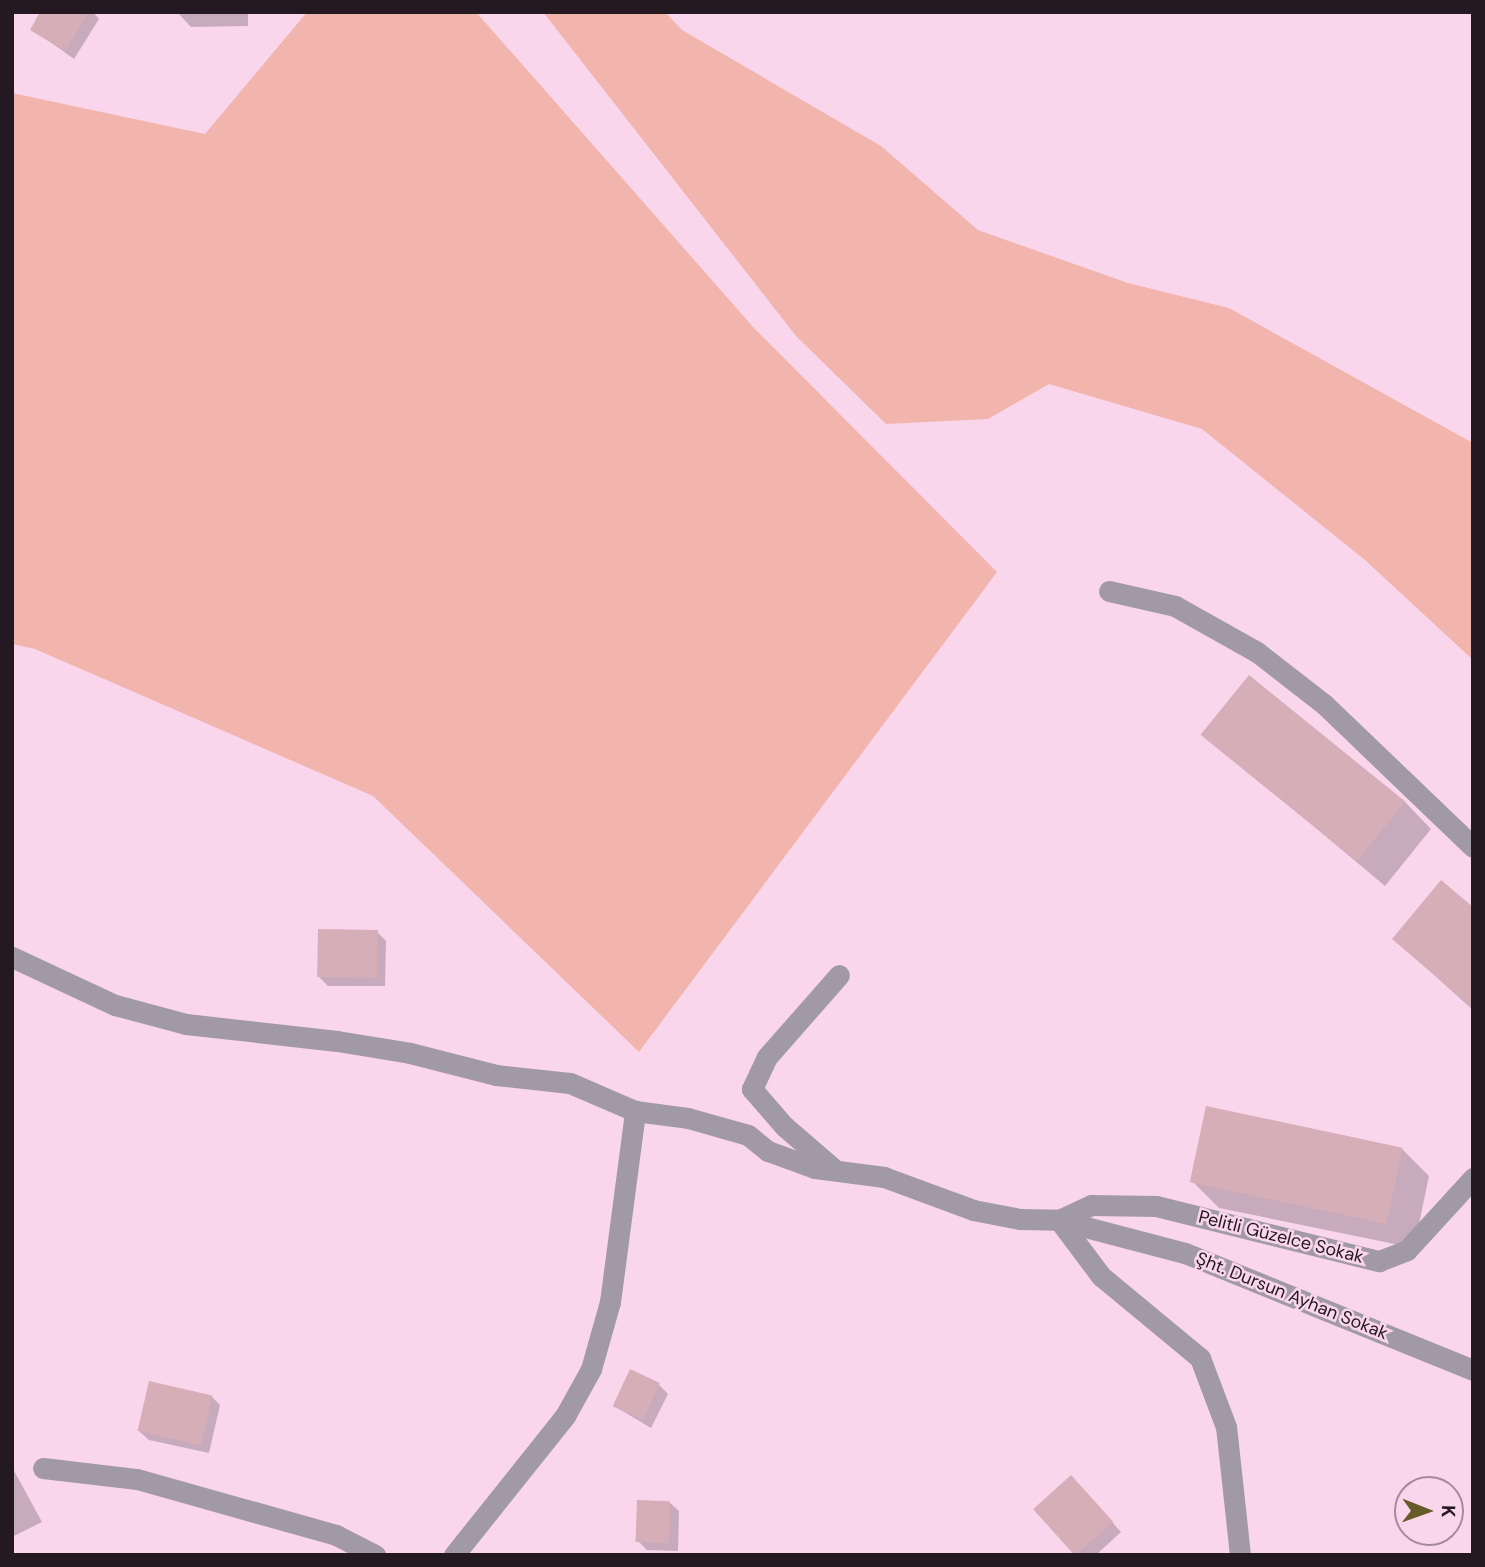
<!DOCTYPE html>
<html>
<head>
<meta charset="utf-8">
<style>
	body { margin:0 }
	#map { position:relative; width:1485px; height:1567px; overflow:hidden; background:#f9d6ec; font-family:"DM Sans",sans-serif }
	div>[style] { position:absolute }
	.green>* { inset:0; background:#f2b5ae }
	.shadow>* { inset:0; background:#0003 }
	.building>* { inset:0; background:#d6aeb7; transform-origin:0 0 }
	.street>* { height:21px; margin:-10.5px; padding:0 10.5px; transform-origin:10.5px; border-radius:10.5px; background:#a299a6 }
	span { translate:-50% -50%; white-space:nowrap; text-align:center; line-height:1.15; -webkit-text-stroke:5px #f9d6ec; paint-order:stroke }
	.street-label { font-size:18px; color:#251921 }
	.frame { position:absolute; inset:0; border:14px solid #251921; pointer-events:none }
	.north { position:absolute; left:1394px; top:1476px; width:70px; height:70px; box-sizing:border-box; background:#f9d6ec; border:2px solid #a48a9b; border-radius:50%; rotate:91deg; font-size:19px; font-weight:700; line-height:28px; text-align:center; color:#251921 }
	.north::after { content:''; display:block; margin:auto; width:24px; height:32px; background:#675c28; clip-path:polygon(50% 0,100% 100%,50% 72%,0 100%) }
</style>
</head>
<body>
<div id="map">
	<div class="green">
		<i style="clip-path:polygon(307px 12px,476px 12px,754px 328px,997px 572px,639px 1052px,373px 796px,35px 649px,12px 644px,12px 93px,205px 134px)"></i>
		<i style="clip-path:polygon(543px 12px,665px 12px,682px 30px,881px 146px,978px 230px,1128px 283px,1229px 308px,1473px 443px,1473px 660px,1365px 560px,1202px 429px,1049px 384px,988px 419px,886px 424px,796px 336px)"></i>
	</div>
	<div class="shadow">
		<i style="clip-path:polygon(42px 12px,93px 12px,99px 19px,74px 59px,32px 29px)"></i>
		<i style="clip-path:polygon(177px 12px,248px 12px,248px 26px,191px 27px)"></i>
		<i style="clip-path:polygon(1204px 734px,1405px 802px,1431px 829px,1385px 886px)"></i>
		<i style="clip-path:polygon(1473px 909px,1473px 1010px,1394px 939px)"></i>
		<i style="clip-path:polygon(377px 932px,386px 941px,385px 986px,328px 986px,319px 977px)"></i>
		<i style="clip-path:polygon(1402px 1149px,1429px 1176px,1414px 1248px,1219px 1208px,1192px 1181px)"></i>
		<i style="clip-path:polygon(659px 1385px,668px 1394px,651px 1428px,614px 1406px)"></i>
		<i style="clip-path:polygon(211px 1396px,220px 1405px,209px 1453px,149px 1440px,139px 1431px)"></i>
		<i style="clip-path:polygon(12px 1467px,42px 1522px,12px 1537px)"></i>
		<i style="clip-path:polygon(1080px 1486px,1121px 1532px,1096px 1555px,1075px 1555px,1035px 1509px)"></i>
		<i style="clip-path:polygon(669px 1502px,679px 1511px,678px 1551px,647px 1550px,638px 1541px)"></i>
	</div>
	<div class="building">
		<i style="clip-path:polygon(40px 12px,89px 12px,65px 51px,30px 30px)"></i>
		<i style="left:1249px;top:675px;width:201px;height:77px;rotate:39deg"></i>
		<i style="clip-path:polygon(1441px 880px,1473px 907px,1473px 1008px,1392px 939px)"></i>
		<i style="left:318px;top:929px;width:60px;height:48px;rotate:1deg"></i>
		<i style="left:1206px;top:1106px;width:201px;height:78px;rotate:12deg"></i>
		<i style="left:630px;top:1369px;width:33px;height:41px;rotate:25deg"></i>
		<i style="left:149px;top:1381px;width:65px;height:51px;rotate:13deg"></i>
		<i style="left:1071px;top:1475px;width:63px;height:51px;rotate:48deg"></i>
		<i style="left:637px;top:1500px;width:33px;height:42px;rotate:2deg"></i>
	</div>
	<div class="street">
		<i style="left:1109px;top:591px;width:68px;rotate:12.8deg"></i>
		<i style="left:1175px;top:606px;width:94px;rotate:29.3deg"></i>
		<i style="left:1257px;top:652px;width:86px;rotate:37.9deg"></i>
		<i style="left:1325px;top:705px;width:205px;rotate:43.8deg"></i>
		<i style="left:12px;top:957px;width:114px;rotate:25deg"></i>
		<i style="left:115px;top:1005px;width:73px;rotate:15deg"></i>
		<i style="left:186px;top:1024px;width:152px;rotate:6.4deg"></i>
		<i style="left:337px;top:1041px;width:74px;rotate:9.3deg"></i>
		<i style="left:410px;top:1053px;width:89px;rotate:14.3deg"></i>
		<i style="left:496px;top:1075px;width:74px;rotate:6.2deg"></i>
		<i style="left:570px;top:1083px;width:71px;rotate:23.3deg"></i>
		<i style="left:635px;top:1111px;width:53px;rotate:7.5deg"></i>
		<i style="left:688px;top:1118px;width:62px;rotate:15.8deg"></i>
		<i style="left:748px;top:1135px;width:26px;rotate:39deg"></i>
		<i style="left:768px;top:1151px;width:50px;rotate:19.9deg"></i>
		<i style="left:815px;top:1168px;width:70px;rotate:7.4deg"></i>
		<i style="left:884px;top:1177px;width:95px;rotate:20.3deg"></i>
		<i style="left:973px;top:1210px;width:48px;rotate:10.8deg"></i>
		<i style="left:1020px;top:1219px;width:39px;rotate:1deg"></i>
		<i style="left:1059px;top:1220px;width:130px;rotate:14.7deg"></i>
		<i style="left:1185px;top:1253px;width:311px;rotate:22.1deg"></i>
		<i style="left:835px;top:1170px;width:67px;rotate:-139.2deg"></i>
		<i style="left:784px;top:1126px;width:49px;rotate:-130.9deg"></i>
		<i style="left:752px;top:1089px;width:35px;rotate:-65deg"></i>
		<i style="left:767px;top:1057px;width:109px;rotate:-48.7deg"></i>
		<i style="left:43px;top:1468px;width:95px;rotate:6.7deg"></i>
		<i style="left:137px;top:1479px;width:207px;rotate:15.7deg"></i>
		<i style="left:336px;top:1535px;width:44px;rotate:27.1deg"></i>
		<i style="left:454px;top:1555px;width:178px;rotate:-51.4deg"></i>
		<i style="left:565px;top:1416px;width:54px;rotate:-61deg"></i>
		<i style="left:591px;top:1369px;width:70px;rotate:-74.2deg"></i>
		<i style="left:610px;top:1302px;width:193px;rotate:-82.5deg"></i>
		<i style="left:1240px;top:1555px;width:129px;rotate:-96.2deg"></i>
		<i style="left:1226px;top:1427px;width:74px;rotate:-110.6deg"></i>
		<i style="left:1200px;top:1358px;width:129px;rotate:-140.4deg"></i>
		<i style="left:1101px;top:1276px;width:70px;rotate:-126.9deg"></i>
		<i style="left:1059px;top:1220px;width:35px;rotate:-25deg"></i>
		<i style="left:1091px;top:1205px;width:65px;rotate:0.9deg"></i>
		<i style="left:1156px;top:1206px;width:230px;rotate:13.9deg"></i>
		<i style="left:1379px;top:1261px;width:30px;rotate:-21deg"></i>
		<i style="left:1407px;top:1250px;width:98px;rotate:-47.5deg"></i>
	</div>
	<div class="street-label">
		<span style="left:1281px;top:1237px;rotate:14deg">Pelitli Güzelce Sokak</span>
		<span style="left:1292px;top:1296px;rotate:22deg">Şht. Dursun Ayhan Sokak</span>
	</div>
	<div class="frame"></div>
	<div class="north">K</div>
</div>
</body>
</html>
